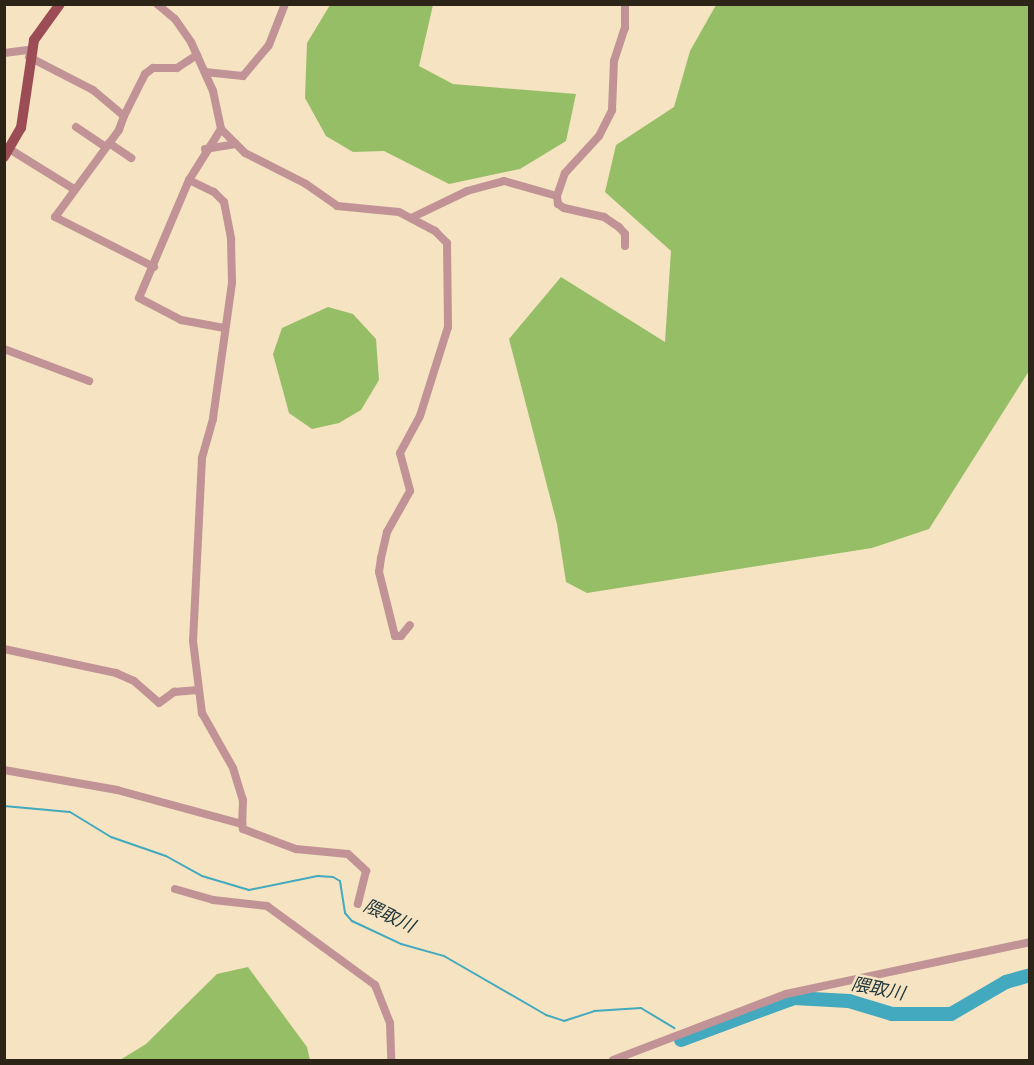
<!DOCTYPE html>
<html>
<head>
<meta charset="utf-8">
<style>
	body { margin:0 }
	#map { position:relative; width:1034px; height:1065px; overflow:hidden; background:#f5e3c1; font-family:Arial,"Noto Sans JP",sans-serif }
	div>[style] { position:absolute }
	.forest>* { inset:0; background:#96be67 }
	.stream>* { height:2px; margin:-1px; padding:0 1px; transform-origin:1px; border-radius:1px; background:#42a9bf }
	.river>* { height:14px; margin:-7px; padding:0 7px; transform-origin:7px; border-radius:7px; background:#42a9bf }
	.minor>* { height:8px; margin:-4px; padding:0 4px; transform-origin:4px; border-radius:4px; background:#c19396 }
	.major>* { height:10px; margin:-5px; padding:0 5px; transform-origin:5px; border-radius:5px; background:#9b4c54 }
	span { translate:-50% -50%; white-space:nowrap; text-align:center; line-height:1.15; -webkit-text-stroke:5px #f5e3c1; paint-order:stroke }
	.water-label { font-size:18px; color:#1d353a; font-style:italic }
	.frame { position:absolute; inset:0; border:6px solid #2b2417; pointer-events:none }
</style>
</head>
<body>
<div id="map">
	<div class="forest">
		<i style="clip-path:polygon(330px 5px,433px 5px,419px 66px,453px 84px,576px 94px,566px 141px,520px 169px,449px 184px,384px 151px,353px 152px,326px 136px,305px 98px,307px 43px)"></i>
		<i style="clip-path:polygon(716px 5px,1029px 5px,1029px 371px,929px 529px,872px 548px,587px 593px,566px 582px,557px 524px,509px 339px,561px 277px,665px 342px,671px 251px,605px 192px,616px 145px,674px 107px,690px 51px)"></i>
		<i style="clip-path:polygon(328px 307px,353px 314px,376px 339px,379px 380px,361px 410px,339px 423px,312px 429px,289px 413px,273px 354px,282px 328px)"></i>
		<i style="clip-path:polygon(248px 967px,307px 1047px,310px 1060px,120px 1060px,146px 1044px,217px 974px)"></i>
	</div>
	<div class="stream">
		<i style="left:4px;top:806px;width:66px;rotate:5.2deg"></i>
		<i style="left:70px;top:812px;width:48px;rotate:31.4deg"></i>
		<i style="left:111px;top:837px;width:58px;rotate:19.1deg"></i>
		<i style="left:166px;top:856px;width:41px;rotate:29.1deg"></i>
		<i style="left:202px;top:876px;width:49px;rotate:16.6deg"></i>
		<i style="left:249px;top:890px;width:70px;rotate:-11.5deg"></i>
		<i style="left:318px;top:876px;width:15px;rotate:4deg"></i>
		<i style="left:333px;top:877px;width:8px;rotate:30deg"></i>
		<i style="left:340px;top:881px;width:32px;rotate:81deg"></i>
		<i style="left:345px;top:913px;width:11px;rotate:49deg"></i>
		<i style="left:352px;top:921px;width:54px;rotate:25.1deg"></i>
		<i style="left:401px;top:944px;width:45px;rotate:15.6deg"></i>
		<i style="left:444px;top:956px;width:118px;rotate:30deg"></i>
		<i style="left:546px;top:1015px;width:19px;rotate:18deg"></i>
		<i style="left:564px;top:1021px;width:32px;rotate:-18deg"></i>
		<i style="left:594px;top:1011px;width:47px;rotate:-3.7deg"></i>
		<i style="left:641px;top:1008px;width:39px;rotate:31deg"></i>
	</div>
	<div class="river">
		<i style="left:681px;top:1040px;width:121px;rotate:-20.4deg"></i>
		<i style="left:794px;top:998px;width:55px;rotate:3.1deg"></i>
		<i style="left:849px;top:1001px;width:45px;rotate:16.8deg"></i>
		<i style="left:892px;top:1014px;width:59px"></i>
		<i style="left:951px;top:1014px;width:64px;rotate:-30.2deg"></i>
		<i style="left:1006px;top:982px;width:25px;rotate:-16deg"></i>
	</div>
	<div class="minor">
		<i style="left:157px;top:4px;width:23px;rotate:40deg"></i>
		<i style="left:175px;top:19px;width:28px;rotate:55deg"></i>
		<i style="left:191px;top:42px;width:54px;rotate:65.8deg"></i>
		<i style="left:213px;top:91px;width:39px;rotate:78deg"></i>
		<i style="left:221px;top:129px;width:34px;rotate:45deg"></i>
		<i style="left:245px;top:153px;width:68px;rotate:26.9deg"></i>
		<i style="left:306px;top:184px;width:38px;rotate:35deg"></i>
		<i style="left:337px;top:206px;width:62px;rotate:5.5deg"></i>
		<i style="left:399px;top:212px;width:41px;rotate:27.8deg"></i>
		<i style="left:435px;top:231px;width:17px;rotate:45deg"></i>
		<i style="left:447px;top:243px;width:84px;rotate:89.3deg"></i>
		<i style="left:448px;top:327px;width:93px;rotate:107.5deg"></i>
		<i style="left:420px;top:416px;width:42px;rotate:118.4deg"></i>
		<i style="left:400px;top:453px;width:39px;rotate:75deg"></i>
		<i style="left:410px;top:491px;width:47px;rotate:119.3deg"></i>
		<i style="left:387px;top:532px;width:27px;rotate:103deg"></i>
		<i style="left:381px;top:558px;width:14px;rotate:98deg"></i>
		<i style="left:379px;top:572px;width:66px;rotate:76deg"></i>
		<i style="left:395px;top:636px;width:6px"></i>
		<i style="left:401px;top:636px;width:14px;rotate:-51deg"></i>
		<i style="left:4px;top:53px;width:26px;rotate:-7deg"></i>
		<i style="left:29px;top:57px;width:72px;rotate:27.3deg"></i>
		<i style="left:93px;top:90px;width:40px;rotate:40deg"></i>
		<i style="left:124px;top:116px;width:47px;rotate:-63.4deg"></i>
		<i style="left:145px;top:74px;width:10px;rotate:-37deg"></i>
		<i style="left:153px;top:68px;width:24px"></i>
		<i style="left:177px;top:68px;width:24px;rotate:-33deg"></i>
		<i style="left:205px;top:72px;width:38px;rotate:6deg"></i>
		<i style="left:243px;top:76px;width:40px;rotate:-50deg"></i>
		<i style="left:269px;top:45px;width:44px;rotate:-68.7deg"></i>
		<i style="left:124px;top:116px;width:15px;rotate:110deg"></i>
		<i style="left:119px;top:130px;width:108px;rotate:126.3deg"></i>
		<i style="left:55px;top:217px;width:111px;rotate:26.8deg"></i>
		<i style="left:76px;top:127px;width:36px;rotate:34deg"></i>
		<i style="left:221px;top:129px;width:60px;rotate:122.1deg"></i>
		<i style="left:189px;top:180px;width:128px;rotate:113deg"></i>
		<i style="left:139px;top:298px;width:47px;rotate:27.6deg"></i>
		<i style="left:181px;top:320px;width:44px;rotate:10.5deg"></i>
		<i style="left:109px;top:143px;width:27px;rotate:34deg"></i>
		<i style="left:205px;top:149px;width:31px;rotate:-9deg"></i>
		<i style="left:11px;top:150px;width:74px;rotate:31.8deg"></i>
		<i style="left:189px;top:180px;width:28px;rotate:26deg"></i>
		<i style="left:214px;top:192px;width:14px;rotate:45deg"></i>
		<i style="left:224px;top:202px;width:38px;rotate:79deg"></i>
		<i style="left:231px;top:239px;width:44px;rotate:88.7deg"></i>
		<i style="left:232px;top:283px;width:137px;rotate:98deg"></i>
		<i style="left:213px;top:419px;width:41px;rotate:105.8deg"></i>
		<i style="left:202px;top:458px;width:183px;rotate:92.8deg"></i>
		<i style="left:193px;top:641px;width:73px;rotate:82.9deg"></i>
		<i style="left:202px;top:713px;width:63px;rotate:60.6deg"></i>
		<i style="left:233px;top:768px;width:34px;rotate:73deg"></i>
		<i style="left:243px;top:800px;width:24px;rotate:92deg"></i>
		<i style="left:557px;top:196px;width:8px;rotate:83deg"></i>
		<i style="left:558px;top:204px;width:7px;rotate:34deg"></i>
		<i style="left:564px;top:208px;width:41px;rotate:12.7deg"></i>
		<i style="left:604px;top:217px;width:18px;rotate:34deg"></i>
		<i style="left:619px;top:227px;width:9px;rotate:49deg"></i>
		<i style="left:625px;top:234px;width:12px;rotate:90deg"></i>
		<i style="left:411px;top:218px;width:62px;rotate:-25.7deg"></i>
		<i style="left:467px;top:191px;width:38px;rotate:-15deg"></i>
		<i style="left:504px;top:181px;width:55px;rotate:15.8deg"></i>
		<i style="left:557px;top:196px;width:24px;rotate:-71deg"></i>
		<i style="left:565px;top:173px;width:50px;rotate:-47.4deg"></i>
		<i style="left:599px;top:136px;width:29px;rotate:-63deg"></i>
		<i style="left:612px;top:110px;width:49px;rotate:-87.7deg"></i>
		<i style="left:614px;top:61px;width:35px;rotate:-72deg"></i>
		<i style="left:625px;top:28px;width:24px;rotate:-90deg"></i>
		<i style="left:4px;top:349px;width:91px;rotate:20.6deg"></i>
		<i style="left:4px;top:649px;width:115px;rotate:12.1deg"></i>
		<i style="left:116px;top:673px;width:20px;rotate:24deg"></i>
		<i style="left:134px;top:681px;width:33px;rotate:41deg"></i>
		<i style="left:159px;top:703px;width:19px;rotate:-36deg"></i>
		<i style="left:174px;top:692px;width:24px;rotate:-5deg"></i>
		<i style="left:4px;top:770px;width:115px;rotate:10deg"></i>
		<i style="left:117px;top:790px;width:130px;rotate:15.2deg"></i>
		<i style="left:242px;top:824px;width:5px;rotate:79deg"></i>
		<i style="left:243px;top:829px;width:57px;rotate:20.7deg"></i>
		<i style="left:296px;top:849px;width:52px;rotate:5.5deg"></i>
		<i style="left:348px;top:854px;width:25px;rotate:43deg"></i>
		<i style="left:366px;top:871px;width:34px;rotate:104deg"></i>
		<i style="left:175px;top:889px;width:40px;rotate:16deg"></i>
		<i style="left:213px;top:900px;width:54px;rotate:6.3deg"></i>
		<i style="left:267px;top:906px;width:134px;rotate:36.2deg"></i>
		<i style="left:375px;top:985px;width:41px;rotate:68.5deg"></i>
		<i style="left:390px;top:1023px;width:37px;rotate:88deg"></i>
		<i style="left:613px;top:1060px;width:185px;rotate:-20.9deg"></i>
		<i style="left:786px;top:994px;width:249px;rotate:-12deg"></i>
	</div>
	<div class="major">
		<i style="left:4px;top:157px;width:34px;rotate:-60deg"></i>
		<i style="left:21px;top:128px;width:89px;rotate:-81.6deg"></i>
		<i style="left:34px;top:40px;width:44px;rotate:-54.2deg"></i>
	</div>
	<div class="water-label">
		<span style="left:389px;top:916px;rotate:25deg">隈取川</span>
		<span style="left:878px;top:989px;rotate:11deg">隈取川</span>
	</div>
	<div class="frame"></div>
</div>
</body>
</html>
